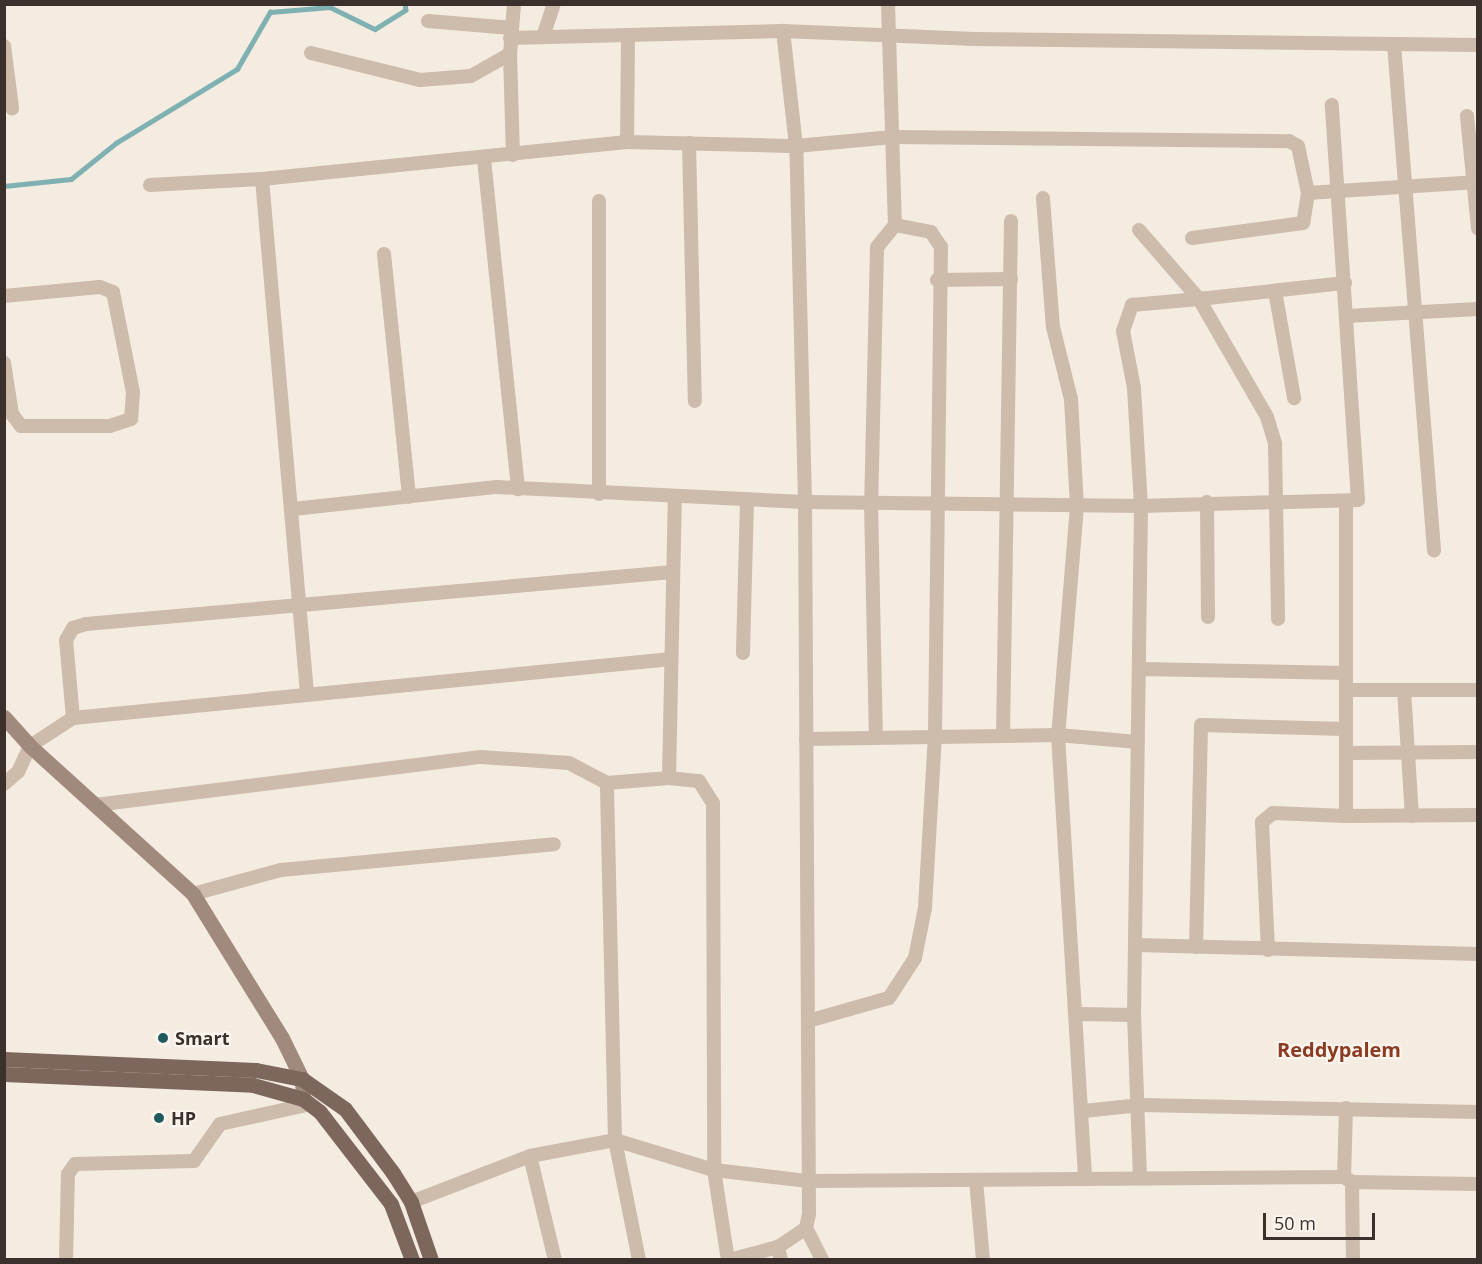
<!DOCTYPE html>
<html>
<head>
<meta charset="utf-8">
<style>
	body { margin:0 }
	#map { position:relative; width:1482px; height:1264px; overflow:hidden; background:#f4ebe1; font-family:"Open Sans",sans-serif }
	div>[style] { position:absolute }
	.stream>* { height:4.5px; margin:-2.25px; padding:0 2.25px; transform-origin:2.25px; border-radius:2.25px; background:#7fb0b2 }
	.street>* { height:14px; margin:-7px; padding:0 7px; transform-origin:7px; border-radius:7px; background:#cdbbac }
	.secondary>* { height:15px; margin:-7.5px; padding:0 7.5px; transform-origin:7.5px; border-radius:7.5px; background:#a18a7d }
	.primary>* { height:15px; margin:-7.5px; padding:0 7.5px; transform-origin:7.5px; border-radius:7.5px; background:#7d675c }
	.dots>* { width:16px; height:16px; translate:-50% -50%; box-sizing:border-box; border:3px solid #fbf5ee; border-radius:50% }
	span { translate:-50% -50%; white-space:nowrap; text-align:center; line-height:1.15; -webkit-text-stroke:4.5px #fbf5ee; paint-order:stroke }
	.poi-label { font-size:18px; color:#3b302b; font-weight:700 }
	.left { translate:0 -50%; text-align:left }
	.neighbourhood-label { font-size:20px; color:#8c3b22; font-weight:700 }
	.frame { position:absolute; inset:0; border:6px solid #3b302b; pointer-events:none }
	.scale { position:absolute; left:1263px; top:1213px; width:112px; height:27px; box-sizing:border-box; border:3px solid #3b302b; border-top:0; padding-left:8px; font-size:18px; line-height:21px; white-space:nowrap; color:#3b302b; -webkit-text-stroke:4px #fbf5ee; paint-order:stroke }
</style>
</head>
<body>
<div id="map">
	<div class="stream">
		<i style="left:4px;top:186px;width:67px;rotate:-6deg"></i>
		<i style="left:71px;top:179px;width:58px;rotate:-38.7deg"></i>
		<i style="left:116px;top:143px;width:142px;rotate:-31.4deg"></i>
		<i style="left:237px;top:69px;width:66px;rotate:-59.9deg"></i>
		<i style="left:270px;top:12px;width:60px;rotate:-4.8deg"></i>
		<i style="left:330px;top:7px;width:50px;rotate:26.1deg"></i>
		<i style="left:375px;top:29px;width:36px;rotate:-32deg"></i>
		<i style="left:405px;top:10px;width:6px;rotate:-90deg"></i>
	</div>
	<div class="street">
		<i style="left:888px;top:4px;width:221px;rotate:88.2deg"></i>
		<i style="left:428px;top:21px;width:83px;rotate:4.8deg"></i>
		<i style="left:628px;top:35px;width:155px;rotate:-1.5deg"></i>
		<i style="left:783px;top:31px;width:191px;rotate:2.4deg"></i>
		<i style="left:974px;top:39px;width:504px;rotate:0.68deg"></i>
		<i style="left:543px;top:37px;width:35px;rotate:-72deg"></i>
		<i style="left:510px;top:38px;width:118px;rotate:-1.5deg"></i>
		<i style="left:628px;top:35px;width:107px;rotate:90.5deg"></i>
		<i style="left:1394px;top:44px;width:508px;rotate:85.48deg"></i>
		<i style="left:4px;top:46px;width:63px;rotate:82.6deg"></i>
		<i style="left:311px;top:53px;width:112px;rotate:13.9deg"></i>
		<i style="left:420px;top:80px;width:51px;rotate:-4.5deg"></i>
		<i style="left:471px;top:76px;width:45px;rotate:-29.4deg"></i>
		<i style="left:510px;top:54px;width:50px;rotate:-85.4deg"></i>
		<i style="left:510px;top:54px;width:101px;rotate:88.3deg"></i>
		<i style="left:1467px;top:116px;width:113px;rotate:84.4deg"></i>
		<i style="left:689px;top:143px;width:258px;rotate:88.7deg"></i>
		<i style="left:484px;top:159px;width:332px;rotate:84.1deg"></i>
		<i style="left:262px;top:179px;width:516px;rotate:85deg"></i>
		<i style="left:150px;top:185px;width:112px;rotate:-3.1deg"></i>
		<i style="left:262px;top:179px;width:367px;rotate:-5.8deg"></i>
		<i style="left:627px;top:142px;width:169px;rotate:1.4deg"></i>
		<i style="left:796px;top:146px;width:97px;rotate:-5.3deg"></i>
		<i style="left:893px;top:137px;width:396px;rotate:0.6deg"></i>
		<i style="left:1289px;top:141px;width:10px;rotate:29deg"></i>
		<i style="left:1298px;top:146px;width:48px;rotate:78deg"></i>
		<i style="left:1308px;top:193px;width:30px;rotate:99deg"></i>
		<i style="left:1303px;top:223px;width:112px;rotate:172.3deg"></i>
		<i style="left:1308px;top:193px;width:170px;rotate:-3.7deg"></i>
		<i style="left:1043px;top:198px;width:129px;rotate:85.6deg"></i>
		<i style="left:1053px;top:327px;width:74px;rotate:76deg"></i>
		<i style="left:1071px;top:399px;width:107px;rotate:86.8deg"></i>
		<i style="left:1077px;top:506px;width:230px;rotate:94.7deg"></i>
		<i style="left:1058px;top:735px;width:445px;rotate:86.5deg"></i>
		<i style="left:599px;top:201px;width:293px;rotate:90deg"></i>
		<i style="left:1139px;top:230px;width:91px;rotate:49deg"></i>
		<i style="left:1199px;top:299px;width:147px;rotate:-6.3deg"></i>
		<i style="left:384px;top:254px;width:244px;rotate:84.1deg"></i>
		<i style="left:937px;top:280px;width:74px;rotate:-0.8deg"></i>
		<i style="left:1275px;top:291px;width:109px;rotate:79.9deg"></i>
		<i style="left:4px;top:296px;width:96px;rotate:-5.4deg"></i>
		<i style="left:100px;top:287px;width:14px;rotate:21deg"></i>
		<i style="left:113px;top:292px;width:102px;rotate:78.7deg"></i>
		<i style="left:133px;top:392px;width:27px;rotate:94deg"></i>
		<i style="left:131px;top:419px;width:22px;rotate:162deg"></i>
		<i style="left:110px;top:426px;width:89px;rotate:180deg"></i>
		<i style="left:21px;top:426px;width:15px;rotate:-127deg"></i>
		<i style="left:12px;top:414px;width:52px;rotate:-98.9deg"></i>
		<i style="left:1347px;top:316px;width:131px;rotate:-3.1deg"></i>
		<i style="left:1207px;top:502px;width:115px;rotate:89.5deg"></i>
		<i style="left:1346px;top:503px;width:313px;rotate:90deg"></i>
		<i style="left:1346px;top:816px;width:132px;rotate:-0.4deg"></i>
		<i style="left:293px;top:509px;width:205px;rotate:-6.2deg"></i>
		<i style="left:497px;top:487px;width:308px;rotate:2.8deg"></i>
		<i style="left:805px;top:502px;width:336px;rotate:0.7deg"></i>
		<i style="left:1141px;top:506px;width:217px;rotate:-1.6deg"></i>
		<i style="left:1358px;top:500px;width:396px;rotate:-93.8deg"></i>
		<i style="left:743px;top:653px;width:153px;rotate:-88.5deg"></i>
		<i style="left:1139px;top:669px;width:207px;rotate:1.1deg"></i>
		<i style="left:1346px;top:690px;width:132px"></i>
		<i style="left:1404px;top:690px;width:126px;rotate:86.4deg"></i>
		<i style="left:73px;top:718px;width:78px;rotate:-95.1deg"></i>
		<i style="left:66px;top:640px;width:14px;rotate:-60deg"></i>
		<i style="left:73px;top:628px;width:14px;rotate:-17deg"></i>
		<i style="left:86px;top:624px;width:589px;rotate:-5.06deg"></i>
		<i style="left:1003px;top:736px;width:515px;rotate:-89.11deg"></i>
		<i style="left:806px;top:739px;width:252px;rotate:-0.9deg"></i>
		<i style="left:1058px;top:735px;width:80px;rotate:5deg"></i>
		<i style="left:1346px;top:753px;width:132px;rotate:-0.4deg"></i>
		<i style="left:669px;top:778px;width:279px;rotate:-88.8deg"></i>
		<i style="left:4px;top:784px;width:18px;rotate:-41deg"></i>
		<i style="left:18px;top:772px;width:29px;rotate:-65deg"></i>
		<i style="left:30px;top:746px;width:51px;rotate:-33.1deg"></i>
		<i style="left:73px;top:718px;width:601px;rotate:-5.63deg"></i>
		<i style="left:95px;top:805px;width:389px;rotate:-7.1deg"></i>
		<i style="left:481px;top:757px;width:88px;rotate:3.9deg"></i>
		<i style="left:569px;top:763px;width:43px;rotate:27.8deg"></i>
		<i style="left:193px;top:894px;width:91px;rotate:-15.3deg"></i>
		<i style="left:281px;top:870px;width:274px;rotate:-5.4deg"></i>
		<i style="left:1135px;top:945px;width:343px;rotate:1.5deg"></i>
		<i style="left:1196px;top:947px;width:222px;rotate:-88.7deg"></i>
		<i style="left:1201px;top:725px;width:145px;rotate:1.6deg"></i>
		<i style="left:1268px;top:950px;width:128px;rotate:-92.7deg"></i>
		<i style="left:1262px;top:822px;width:14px;rotate:-39deg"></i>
		<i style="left:1273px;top:813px;width:73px;rotate:2.4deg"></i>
		<i style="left:1079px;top:1014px;width:55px;rotate:1deg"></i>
		<i style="left:808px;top:1021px;width:84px;rotate:-15.9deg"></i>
		<i style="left:889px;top:998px;width:48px;rotate:-57deg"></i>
		<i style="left:915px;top:958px;width:51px;rotate:-78.7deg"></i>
		<i style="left:925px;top:908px;width:172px;rotate:-86.7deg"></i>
		<i style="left:935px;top:736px;width:489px;rotate:-89.3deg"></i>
		<i style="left:941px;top:247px;width:18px;rotate:-124deg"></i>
		<i style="left:931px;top:232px;width:37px;rotate:-169deg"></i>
		<i style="left:895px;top:225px;width:28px;rotate:129deg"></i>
		<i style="left:877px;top:247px;width:255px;rotate:91.3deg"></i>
		<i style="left:871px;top:502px;width:234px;rotate:88.8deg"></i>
		<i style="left:1083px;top:1111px;width:58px;rotate:-5.9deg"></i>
		<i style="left:1141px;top:1105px;width:337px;rotate:1.2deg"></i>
		<i style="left:530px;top:1156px;width:107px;rotate:76.5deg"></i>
		<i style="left:1344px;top:1177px;width:69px;rotate:-88.3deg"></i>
		<i style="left:1140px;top:1178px;width:163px;rotate:-92.1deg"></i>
		<i style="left:1134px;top:1015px;width:509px;rotate:-89.21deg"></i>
		<i style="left:1141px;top:506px;width:118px;rotate:-93.4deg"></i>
		<i style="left:1134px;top:388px;width:58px;rotate:-100.9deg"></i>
		<i style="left:1123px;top:331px;width:28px;rotate:-71deg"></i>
		<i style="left:1132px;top:305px;width:67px;rotate:-5.1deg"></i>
		<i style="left:1199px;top:299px;width:136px;rotate:60deg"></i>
		<i style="left:1267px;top:417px;width:28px;rotate:73deg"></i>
		<i style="left:1275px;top:444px;width:175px;rotate:89deg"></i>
		<i style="left:976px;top:1180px;width:80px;rotate:85deg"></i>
		<i style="left:1352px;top:1182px;width:78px;rotate:89.3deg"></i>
		<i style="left:411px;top:1202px;width:128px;rotate:-21.1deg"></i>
		<i style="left:530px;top:1156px;width:86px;rotate:-10.7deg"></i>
		<i style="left:615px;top:1140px;width:103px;rotate:16.9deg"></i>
		<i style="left:714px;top:1170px;width:95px;rotate:6.7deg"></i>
		<i style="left:808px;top:1181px;width:536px;rotate:-0.43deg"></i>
		<i style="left:1344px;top:1177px;width:9px;rotate:32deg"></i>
		<i style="left:1352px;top:1182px;width:126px;rotate:0.9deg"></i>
		<i style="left:806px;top:1228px;width:36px;rotate:63deg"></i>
		<i style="left:778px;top:1247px;width:34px;rotate:-34deg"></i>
		<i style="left:806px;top:1228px;width:14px;rotate:-78deg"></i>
		<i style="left:809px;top:1214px;width:712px;rotate:-90.32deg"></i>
		<i style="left:805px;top:502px;width:356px;rotate:-91.4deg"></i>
		<i style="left:796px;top:146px;width:116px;rotate:-96.4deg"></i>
		<i style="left:66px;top:1260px;width:86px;rotate:-88.7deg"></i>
		<i style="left:68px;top:1174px;width:12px;rotate:-55deg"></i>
		<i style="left:75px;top:1164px;width:119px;rotate:-1.4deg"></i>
		<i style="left:194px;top:1161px;width:45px;rotate:-54.9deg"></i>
		<i style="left:220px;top:1124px;width:92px;rotate:-12.5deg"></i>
		<i style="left:639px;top:1260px;width:122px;rotate:-101.3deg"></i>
		<i style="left:615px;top:1140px;width:357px;rotate:-91.3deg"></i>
		<i style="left:607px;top:783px;width:62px;rotate:-4.6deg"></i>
		<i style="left:669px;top:778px;width:30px;rotate:6deg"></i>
		<i style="left:699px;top:781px;width:26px;rotate:58deg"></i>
		<i style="left:713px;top:803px;width:367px;rotate:89.8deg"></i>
		<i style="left:714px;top:1170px;width:91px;rotate:81.2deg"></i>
		<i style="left:729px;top:1260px;width:51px;rotate:-14.9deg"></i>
		<i style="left:778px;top:1247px;width:13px;rotate:77deg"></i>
	</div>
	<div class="secondary">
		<i style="left:4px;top:717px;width:39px;rotate:48deg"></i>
		<i style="left:30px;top:746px;width:220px;rotate:42.2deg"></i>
		<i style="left:193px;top:894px;width:169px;rotate:58.3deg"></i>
		<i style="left:282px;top:1038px;width:46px;rotate:64deg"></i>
		<i style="left:302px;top:1079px;width:20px;rotate:87deg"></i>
	</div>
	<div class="primary">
		<i style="left:4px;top:1059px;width:252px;rotate:2.5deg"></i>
		<i style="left:256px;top:1070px;width:47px;rotate:11.1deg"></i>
		<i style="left:302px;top:1079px;width:52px;rotate:34.9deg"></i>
		<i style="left:345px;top:1109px;width:80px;rotate:53.1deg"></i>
		<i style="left:393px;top:1173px;width:34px;rotate:58deg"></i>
		<i style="left:411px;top:1202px;width:61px;rotate:71deg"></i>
		<i style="left:4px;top:1074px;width:249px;rotate:2.5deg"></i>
		<i style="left:253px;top:1085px;width:52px;rotate:15.6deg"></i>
		<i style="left:303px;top:1099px;width:21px;rotate:37deg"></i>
		<i style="left:320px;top:1112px;width:116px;rotate:52.3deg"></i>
		<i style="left:391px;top:1204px;width:60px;rotate:69.4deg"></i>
	</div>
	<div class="dots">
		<i style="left:163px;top:1038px;background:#1f5a5e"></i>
		<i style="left:159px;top:1118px;background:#1f5a5e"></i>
	</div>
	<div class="poi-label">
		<span class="left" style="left:175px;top:1038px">Smart</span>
		<span class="left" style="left:171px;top:1118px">HP</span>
	</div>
	<div class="neighbourhood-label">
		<span style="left:1339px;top:1049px">Reddypalem</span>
	</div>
	<div class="frame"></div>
	<div class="scale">50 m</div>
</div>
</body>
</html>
